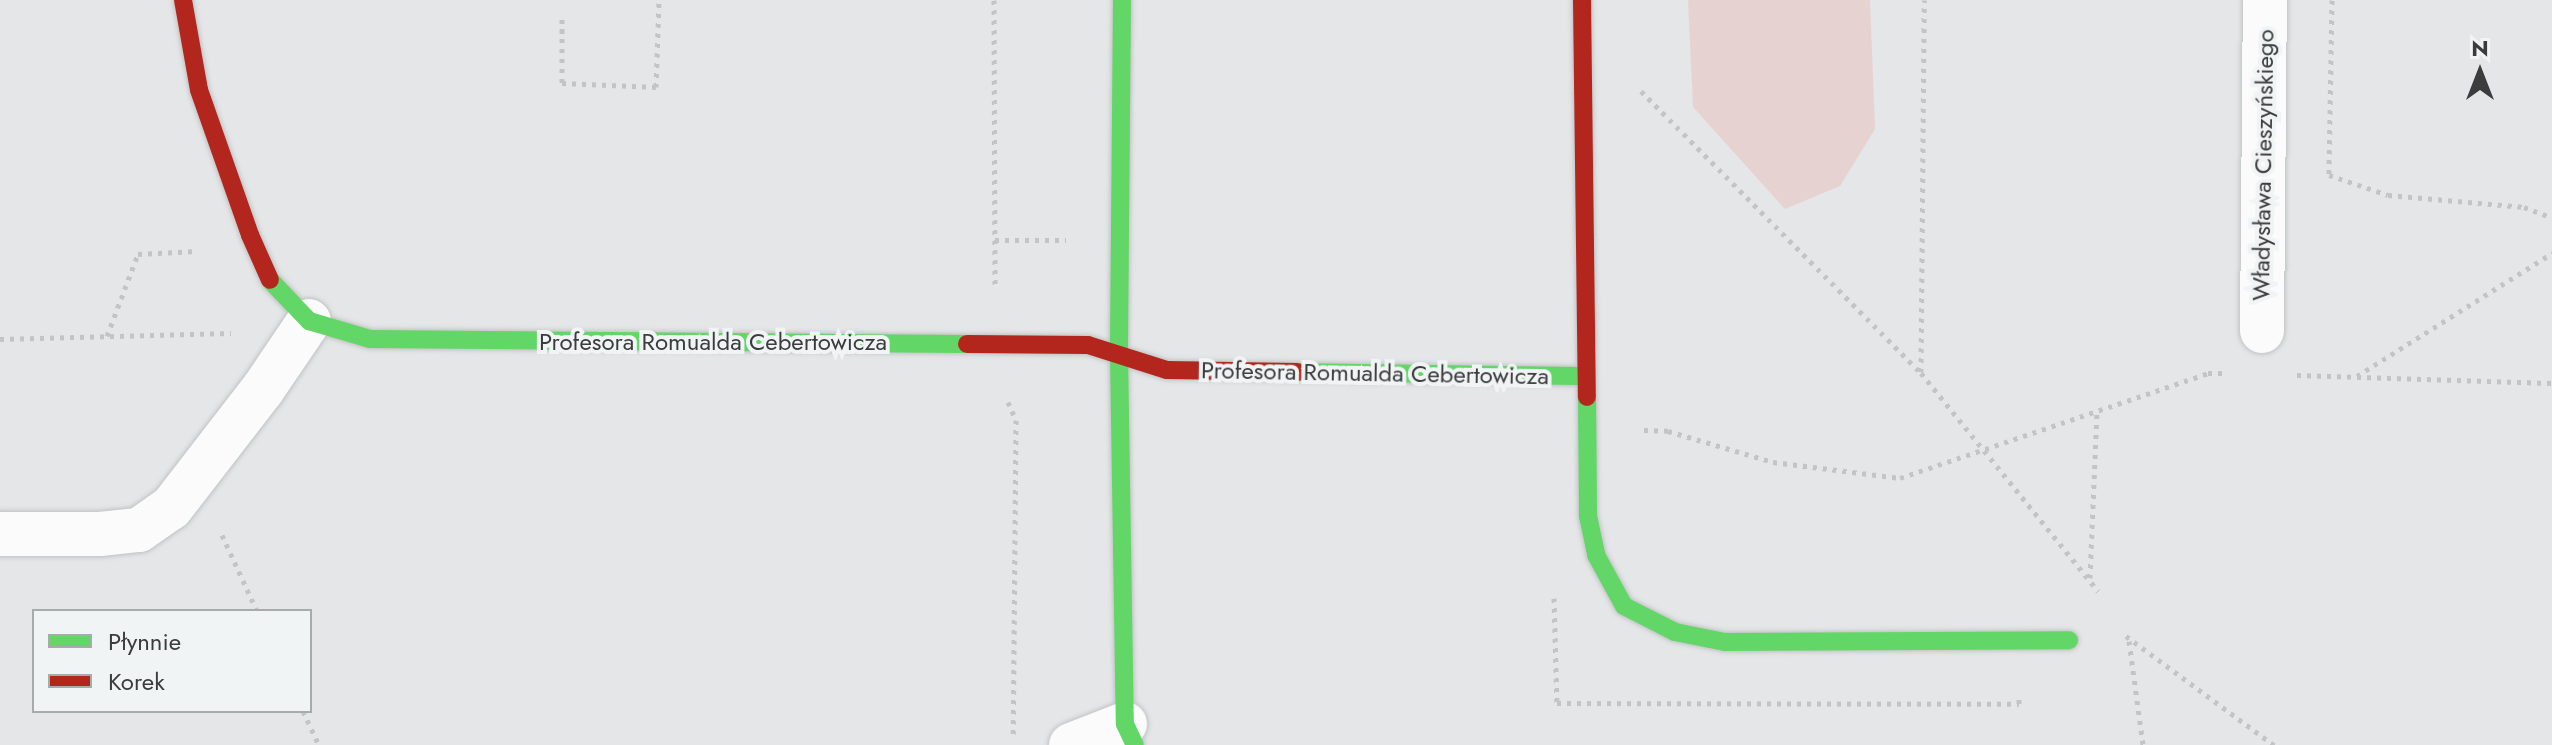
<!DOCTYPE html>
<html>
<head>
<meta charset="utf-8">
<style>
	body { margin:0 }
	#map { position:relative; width:2552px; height:745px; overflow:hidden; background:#e4e6e7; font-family:Jost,sans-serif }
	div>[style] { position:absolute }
	.green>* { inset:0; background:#e7d2d2 }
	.path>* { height:5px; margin-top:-2.5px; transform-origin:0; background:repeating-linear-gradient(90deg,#c4c4c4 0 4px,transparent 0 10px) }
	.roads { filter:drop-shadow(0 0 2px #c1c3c3) drop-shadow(0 0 2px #c1c3c3) }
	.street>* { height:44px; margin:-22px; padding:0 22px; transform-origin:22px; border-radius:22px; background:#fbfbfb }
	.fast>* { height:18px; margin:-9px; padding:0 9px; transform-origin:9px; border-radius:9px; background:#63d668 }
	.jam>* { height:18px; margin:-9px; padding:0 9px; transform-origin:9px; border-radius:9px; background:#b3261e }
	span { translate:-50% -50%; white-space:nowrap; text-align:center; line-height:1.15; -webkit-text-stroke:8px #f0f4f5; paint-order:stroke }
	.street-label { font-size:24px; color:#3b3d3d }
	.legend { position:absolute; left:32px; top:609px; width:280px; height:104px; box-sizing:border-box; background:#f0f4f5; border:2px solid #a8abab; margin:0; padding:10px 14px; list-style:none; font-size:24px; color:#3b3d3d }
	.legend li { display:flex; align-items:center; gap:16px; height:40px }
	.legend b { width:40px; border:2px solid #a8abab }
	.north { position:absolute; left:2440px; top:32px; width:80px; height:80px; -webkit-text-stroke:6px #f0f4f5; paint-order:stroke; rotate:0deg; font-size:22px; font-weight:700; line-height:32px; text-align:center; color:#3b3d3d }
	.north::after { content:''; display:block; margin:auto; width:28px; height:36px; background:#3b3d3d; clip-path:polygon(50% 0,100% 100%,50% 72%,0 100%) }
</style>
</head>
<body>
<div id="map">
	<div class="green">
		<i style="clip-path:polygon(1688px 0,1870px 0,1875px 129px,1840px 186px,1785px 209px,1693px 107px)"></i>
	</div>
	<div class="path">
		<i style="left:994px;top:0;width:287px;rotate:89.8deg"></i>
		<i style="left:2332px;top:0;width:175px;rotate:91deg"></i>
		<i style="left:2329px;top:175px;width:62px;rotate:18.7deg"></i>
		<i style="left:2388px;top:195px;width:137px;rotate:5deg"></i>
		<i style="left:2524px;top:207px;width:30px;rotate:21deg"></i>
		<i style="left:562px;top:19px;width:64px;rotate:90deg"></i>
		<i style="left:562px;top:83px;width:94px;rotate:2.4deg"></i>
		<i style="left:656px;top:87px;width:87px;rotate:-88deg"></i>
		<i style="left:1641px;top:91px;width:397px;rotate:45.2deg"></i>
		<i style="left:1921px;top:373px;width:281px;rotate:50.9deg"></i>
		<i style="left:995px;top:240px;width:71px"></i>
		<i style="left:107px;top:336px;width:88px;rotate:-69.3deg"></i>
		<i style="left:138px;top:254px;width:59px;rotate:-2.9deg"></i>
		<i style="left:0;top:339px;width:231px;rotate:-1.5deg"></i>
		<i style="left:1921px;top:372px;width:372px;rotate:-89.5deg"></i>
		<i style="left:2297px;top:375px;width:255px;rotate:1.8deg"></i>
		<i style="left:2357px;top:376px;width:231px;rotate:-32.2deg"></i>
		<i style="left:1008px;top:402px;width:20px;rotate:66deg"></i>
		<i style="left:1016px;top:420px;width:318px;rotate:90.5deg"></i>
		<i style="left:1644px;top:430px;width:24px;rotate:2deg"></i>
		<i style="left:1668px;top:431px;width:109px;rotate:16.4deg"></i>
		<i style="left:1773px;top:462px;width:128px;rotate:7.2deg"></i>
		<i style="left:1900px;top:478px;width:325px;rotate:-18.8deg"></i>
		<i style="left:2208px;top:373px;width:15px"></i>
		<i style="left:222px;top:535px;width:84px;rotate:65.3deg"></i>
		<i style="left:2090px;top:578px;width:167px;rotate:-87.6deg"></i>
		<i style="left:1554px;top:598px;width:105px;rotate:88.4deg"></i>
		<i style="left:1557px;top:703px;width:462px;rotate:0.1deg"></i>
		<i style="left:2019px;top:704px;width:10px;rotate:-90deg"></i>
		<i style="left:2126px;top:636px;width:184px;rotate:36.4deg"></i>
		<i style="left:2129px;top:641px;width:105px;rotate:82.3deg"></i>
		<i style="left:303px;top:711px;width:38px;rotate:65deg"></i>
	</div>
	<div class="roads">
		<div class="street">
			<i style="left:2262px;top:331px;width:331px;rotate:-89.5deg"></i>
			<i style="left:0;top:534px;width:100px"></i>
			<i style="left:100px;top:534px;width:39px;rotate:-6deg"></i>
			<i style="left:139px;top:530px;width:39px;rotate:-35deg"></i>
			<i style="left:171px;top:508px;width:150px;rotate:-52.3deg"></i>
			<i style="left:263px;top:389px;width:82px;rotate:-55.9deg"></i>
			<i style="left:1071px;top:745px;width:58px;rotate:-21.3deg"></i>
		</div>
		<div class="fast">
			<i style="left:1122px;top:0;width:354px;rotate:90.5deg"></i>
			<i style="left:1119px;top:354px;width:370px;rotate:89.1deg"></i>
			<i style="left:1125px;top:724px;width:23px;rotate:65deg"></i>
			<i style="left:270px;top:280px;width:57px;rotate:46.4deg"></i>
			<i style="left:309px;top:321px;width:64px;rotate:16.4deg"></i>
			<i style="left:370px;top:339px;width:597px;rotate:0.48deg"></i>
			<i style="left:1297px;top:372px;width:289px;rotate:0.8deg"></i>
			<i style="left:1587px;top:397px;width:119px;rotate:89.5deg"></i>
			<i style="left:1588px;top:516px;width:40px;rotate:78deg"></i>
			<i style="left:1596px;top:555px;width:58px;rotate:61.2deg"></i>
			<i style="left:1624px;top:606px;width:57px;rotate:27deg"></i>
			<i style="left:1675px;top:632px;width:51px;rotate:11.3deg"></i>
			<i style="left:1725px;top:642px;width:344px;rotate:-0.3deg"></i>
		</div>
		<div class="jam">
			<i style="left:183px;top:0;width:91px;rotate:79.9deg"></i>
			<i style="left:199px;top:90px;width:154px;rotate:70.6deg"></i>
			<i style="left:250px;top:235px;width:49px;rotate:66deg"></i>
			<i style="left:1582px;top:0;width:397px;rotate:89.3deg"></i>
			<i style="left:967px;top:344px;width:121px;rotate:0.5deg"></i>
			<i style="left:1088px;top:345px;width:83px;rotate:17.6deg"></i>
			<i style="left:1167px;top:370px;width:130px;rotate:0.9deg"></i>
		</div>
	</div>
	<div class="street-label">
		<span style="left:2263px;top:165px;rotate:-89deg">Władysława Cieszyńskiego</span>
		<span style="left:713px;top:342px">Profesora Romualda Cebertowicza</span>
		<span style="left:1375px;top:373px;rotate:1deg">Profesora Romualda Cebertowicza</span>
	</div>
	<ul class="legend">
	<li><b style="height:10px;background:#63d668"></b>Płynnie</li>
	<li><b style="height:10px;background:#b3261e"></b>Korek</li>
	</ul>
	<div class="north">N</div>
</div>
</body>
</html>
